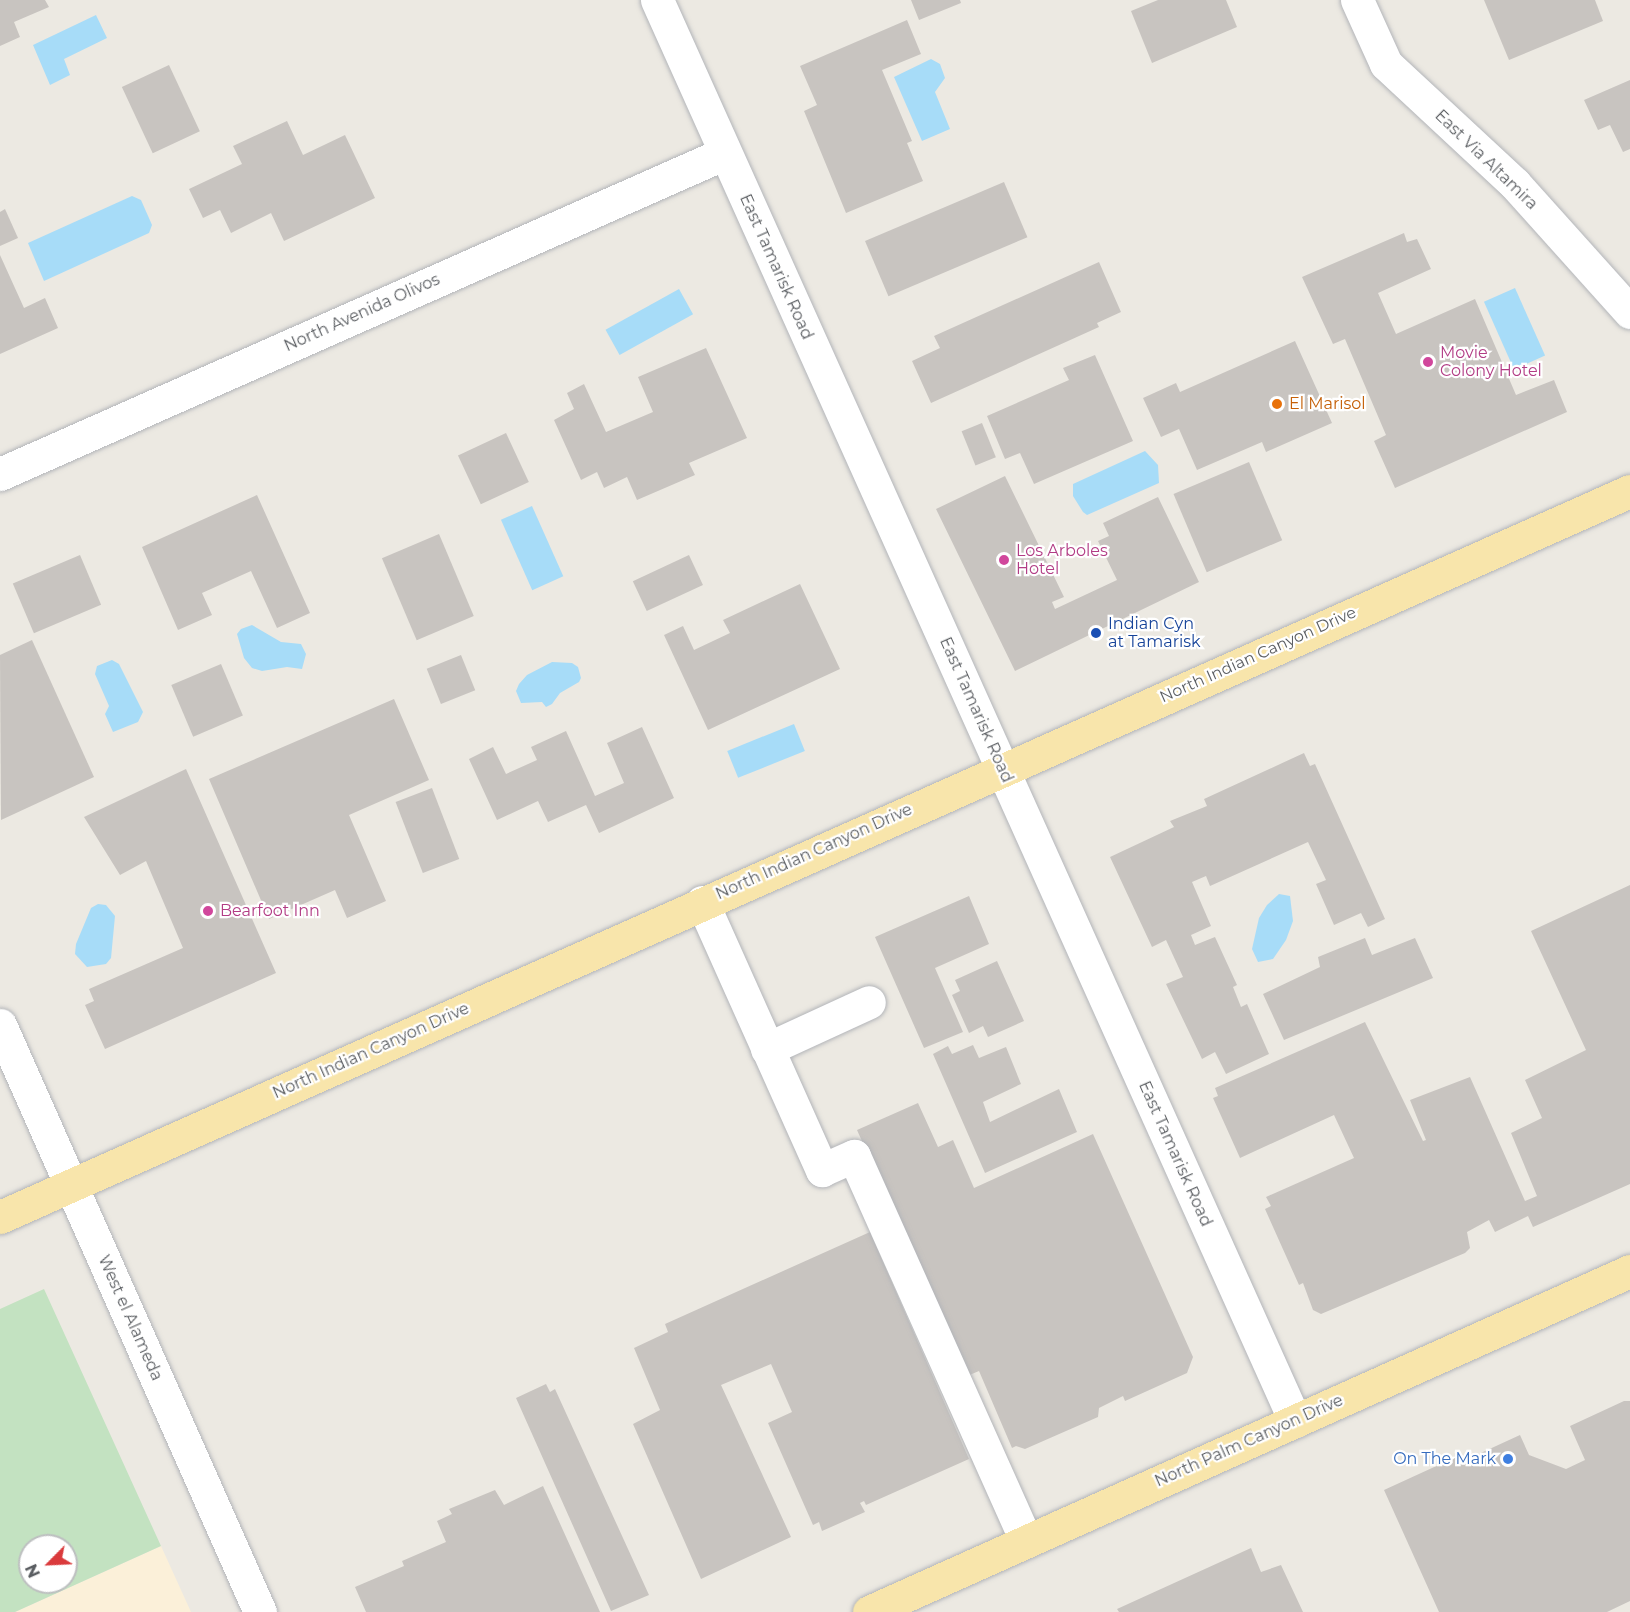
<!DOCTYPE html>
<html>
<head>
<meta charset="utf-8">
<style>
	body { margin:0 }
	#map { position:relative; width:1630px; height:1612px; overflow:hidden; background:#ece9e2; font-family:Montserrat,sans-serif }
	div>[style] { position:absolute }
	.commercial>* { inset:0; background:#fbf0d9 }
	.green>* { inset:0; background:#c3e2c1 }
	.water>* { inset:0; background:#a7dcf8; transform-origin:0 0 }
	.building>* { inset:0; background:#c8c4c0; transform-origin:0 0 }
	.roads { filter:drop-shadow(0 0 2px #b3b5b9) drop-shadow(0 0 2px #b3b5b9) }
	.minor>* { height:33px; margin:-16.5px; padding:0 16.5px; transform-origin:16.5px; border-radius:16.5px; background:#fff }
	.major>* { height:33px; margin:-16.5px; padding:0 16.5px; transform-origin:16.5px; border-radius:16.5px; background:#f8e5ab }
	.dots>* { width:16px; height:16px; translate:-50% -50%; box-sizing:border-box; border:3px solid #fff; border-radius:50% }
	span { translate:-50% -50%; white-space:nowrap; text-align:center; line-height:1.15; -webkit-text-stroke:4.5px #fff; paint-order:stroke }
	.street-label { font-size:16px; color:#5b5e62 }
	.hotel-label { font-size:16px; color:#b23c85 }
	.left { translate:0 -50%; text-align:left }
	.food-label { font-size:16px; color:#c56008 }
	.transit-label { font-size:16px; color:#164399 }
	.shop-label { font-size:16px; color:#366cbe }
	.right { translate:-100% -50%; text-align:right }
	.north { position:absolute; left:18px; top:1534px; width:60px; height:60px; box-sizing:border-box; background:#fff; border:2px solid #bdbfc0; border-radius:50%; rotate:246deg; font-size:16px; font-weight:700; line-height:24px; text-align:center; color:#5b5e62 }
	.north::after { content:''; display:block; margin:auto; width:21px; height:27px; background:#da3a3c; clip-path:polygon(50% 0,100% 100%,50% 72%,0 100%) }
</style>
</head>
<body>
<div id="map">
	<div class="commercial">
		<i style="clip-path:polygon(161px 1546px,191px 1612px,15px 1612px)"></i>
	</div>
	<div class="green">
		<i style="clip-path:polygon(evenodd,44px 1289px,161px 1546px,15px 1612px,0 1612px,0 1309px,44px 1289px,30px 1546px,66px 1546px,66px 1582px,30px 1582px,30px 1546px)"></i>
	</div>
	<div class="water">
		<i style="clip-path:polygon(96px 15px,107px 38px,64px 59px,70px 75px,50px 85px,33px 45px)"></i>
		<i style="clip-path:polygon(931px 59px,940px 64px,945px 78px,935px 92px,950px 129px,922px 141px,894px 77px)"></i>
		<i style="clip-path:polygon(132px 196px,141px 200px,152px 225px,149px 233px,44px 281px,28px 243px)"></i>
		<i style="left:1515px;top:288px;width:74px;height:34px;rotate:66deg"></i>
		<i style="left:679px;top:289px;width:29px;height:84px;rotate:61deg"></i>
		<i style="clip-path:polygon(1145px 451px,1158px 465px,1159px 483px,1087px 515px,1083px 512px,1073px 496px,1073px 484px)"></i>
		<i style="left:532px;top:506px;width:77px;height:34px;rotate:66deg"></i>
		<i style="clip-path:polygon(252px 625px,281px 642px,301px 644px,306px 654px,302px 669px,287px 667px,262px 671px,252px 668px,244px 658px,237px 634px,241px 629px)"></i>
		<i style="clip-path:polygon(112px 660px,119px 664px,143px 712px,138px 722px,113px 732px,105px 714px,109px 706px,95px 674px,97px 666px)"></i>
		<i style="clip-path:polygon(552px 662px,572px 663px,578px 667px,581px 678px,579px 682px,560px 693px,552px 704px,546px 707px,542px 702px,521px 703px,516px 691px,519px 684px,527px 675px)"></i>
		<i style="left:794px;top:724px;width:29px;height:72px;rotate:68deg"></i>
		<i style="clip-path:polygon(1279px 894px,1290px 896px,1293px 921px,1286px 940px,1273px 959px,1258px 962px,1252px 949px,1259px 918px,1267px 905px)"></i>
		<i style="clip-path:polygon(98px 904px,106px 905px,115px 916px,111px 958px,106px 964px,87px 967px,75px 954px,76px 944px,91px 908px)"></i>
	</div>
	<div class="building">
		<i style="clip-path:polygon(0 0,45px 0,49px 7px,14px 22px,20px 37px,0 46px)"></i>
		<i style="clip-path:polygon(911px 0,960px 0,961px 3px,919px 20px)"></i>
		<i style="clip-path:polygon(1158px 0,1226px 0,1237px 27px,1152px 63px,1131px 11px)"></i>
		<i style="clip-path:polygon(1484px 0,1595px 0,1603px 21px,1509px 60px)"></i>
		<i style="clip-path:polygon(907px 20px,921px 54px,882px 70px,912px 141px,907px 143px,923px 181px,846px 213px,804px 111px,817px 105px,800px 66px)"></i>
		<i style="left:169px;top:65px;width:73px;height:52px;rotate:65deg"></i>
		<i style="clip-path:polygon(1630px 80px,1630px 149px,1623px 152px,1610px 125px,1598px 130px,1584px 100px)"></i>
		<i style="clip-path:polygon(287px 121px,303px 155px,345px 135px,375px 198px,284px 241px,271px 213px,231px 233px,220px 210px,203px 218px,189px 189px,242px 164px,233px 146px)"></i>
		<i style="left:1004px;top:182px;width:60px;height:151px;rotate:67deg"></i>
		<i style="clip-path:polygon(5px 209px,18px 238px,0 246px,0 212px)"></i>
		<i style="clip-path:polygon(1404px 233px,1407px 242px,1417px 239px,1431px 269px,1378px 293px,1396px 334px,1475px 299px,1516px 395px,1554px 380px,1567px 412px,1395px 488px,1374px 441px,1386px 435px,1345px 339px,1333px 344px,1302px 277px)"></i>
		<i style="clip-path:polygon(0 255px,24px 308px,45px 298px,58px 328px,0 354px)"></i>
		<i style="clip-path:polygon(1099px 262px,1121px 312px,1097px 323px,1099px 327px,931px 403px,912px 361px,940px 348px,934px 336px)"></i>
		<i style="clip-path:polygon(1295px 341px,1332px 423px,1266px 452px,1262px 442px,1197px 470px,1179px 429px,1161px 437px,1143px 398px,1176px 383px,1180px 392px)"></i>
		<i style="clip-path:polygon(706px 348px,747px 438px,689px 463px,695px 475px,637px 500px,627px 477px,604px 488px,597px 472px,581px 480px,554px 420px,574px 409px,567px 393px,584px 384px,606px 432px,653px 412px,638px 377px)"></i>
		<i style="clip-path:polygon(1095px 355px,1133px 441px,1034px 484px,1020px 453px,1005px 459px,987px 416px,1069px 380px,1063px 368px)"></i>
		<i style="left:982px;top:423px;width:37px;height:22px;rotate:68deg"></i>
		<i style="left:506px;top:433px;width:54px;height:53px;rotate:65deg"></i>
		<i style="left:1249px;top:462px;width:85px;height:82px;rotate:67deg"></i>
		<i style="clip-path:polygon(1005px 476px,1064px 597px,1052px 602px,1055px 609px,1117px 580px,1098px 541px,1109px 536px,1103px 523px,1158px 497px,1199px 582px,1015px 671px,936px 509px)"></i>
		<i style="clip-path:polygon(257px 495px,310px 613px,277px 628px,251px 571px,202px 593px,212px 615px,178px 630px,142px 547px)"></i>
		<i style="left:439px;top:534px;width:89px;height:62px;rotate:67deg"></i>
		<i style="left:80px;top:555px;width:54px;height:73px;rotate:67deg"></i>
		<i style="left:689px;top:555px;width:33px;height:62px;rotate:65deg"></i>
		<i style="clip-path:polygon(800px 584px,840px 669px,708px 730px,664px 635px,683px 626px,694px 650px,730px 633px,723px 620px)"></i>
		<i style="clip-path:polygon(32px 640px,94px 777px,1px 820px,0 655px)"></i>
		<i style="left:461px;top:655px;width:38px;height:37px;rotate:68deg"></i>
		<i style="left:221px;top:664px;width:56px;height:54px;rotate:67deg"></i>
		<i style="clip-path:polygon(394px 699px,429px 780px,349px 815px,386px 901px,347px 918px,335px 890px,269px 919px,209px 779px)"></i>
		<i style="clip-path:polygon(642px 727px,674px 798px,599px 833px,586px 805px,548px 822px,538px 801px,497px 820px,469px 759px,493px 747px,506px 774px,537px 760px,531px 747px,566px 731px,595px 796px,624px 783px,607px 743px)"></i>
		<i style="clip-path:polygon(1304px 753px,1310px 766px,1315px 764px,1385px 919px,1368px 927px,1361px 913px,1334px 925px,1316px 884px,1326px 880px,1308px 842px,1210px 886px,1206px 876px,1192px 882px,1211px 926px,1191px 935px,1195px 945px,1215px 937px,1237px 985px,1233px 987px,1241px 1007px,1247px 1004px,1269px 1054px,1226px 1074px,1215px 1052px,1202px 1059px,1166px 984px,1183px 977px,1166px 940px,1152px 947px,1110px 857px,1174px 827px,1170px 821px,1207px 806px,1204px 799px)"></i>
		<i style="clip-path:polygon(186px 769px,276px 973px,105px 1049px,85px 1005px,94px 1001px,89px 989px,183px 948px,146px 861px,120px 875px,84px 817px)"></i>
		<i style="left:432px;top:788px;width:76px;height:39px;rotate:69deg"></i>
		<i style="clip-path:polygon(1630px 885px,1630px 1184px,1533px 1227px,1528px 1216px,1495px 1232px,1489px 1220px,1467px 1232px,1470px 1248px,1465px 1253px,1321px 1314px,1313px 1310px,1303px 1283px,1299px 1285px,1265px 1209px,1271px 1206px,1266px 1197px,1354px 1158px,1334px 1115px,1240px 1158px,1213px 1098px,1218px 1096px,1215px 1088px,1365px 1022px,1423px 1141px,1426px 1140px,1410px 1100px,1470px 1077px,1525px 1201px,1537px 1196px,1511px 1133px,1542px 1118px,1525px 1080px,1586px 1050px,1531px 931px)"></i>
		<i style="clip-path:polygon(969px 896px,989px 944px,935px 968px,963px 1032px,924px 1048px,875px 937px)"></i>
		<i style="clip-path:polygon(1365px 938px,1372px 955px,1415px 938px,1433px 978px,1284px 1040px,1263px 994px,1320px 967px,1318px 957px)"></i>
		<i style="clip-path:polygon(997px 961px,1024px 1021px,988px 1037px,983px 1026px,969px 1033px,952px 995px,960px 991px,955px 980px)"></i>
		<i style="clip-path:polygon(973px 1045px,979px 1058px,1006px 1047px,1021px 1084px,983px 1102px,990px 1122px,1059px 1089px,1077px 1132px,985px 1173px,933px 1054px,948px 1046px,952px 1054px)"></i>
		<i style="clip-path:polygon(918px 1103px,938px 1147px,953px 1140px,974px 1188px,1093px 1134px,1193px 1357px,1187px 1373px,1125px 1401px,1123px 1396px,1099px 1408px,1098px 1417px,1025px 1449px,1016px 1446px,1012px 1448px,979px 1371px,967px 1376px,857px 1130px)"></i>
		<i style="clip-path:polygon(870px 1232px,969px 1459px,866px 1505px,864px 1501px,860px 1503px,865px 1512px,822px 1531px,819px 1522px,813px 1525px,768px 1423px,792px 1412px,771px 1364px,721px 1385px,791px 1537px,701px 1579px,633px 1424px,660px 1410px,634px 1348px,668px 1332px,665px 1324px)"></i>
		<i style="clip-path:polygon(546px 1384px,550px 1392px,555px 1389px,649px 1595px,611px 1611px,516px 1398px)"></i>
		<i style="clip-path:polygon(1624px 1401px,1630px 1401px,1630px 1601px,1607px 1612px,1439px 1612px,1384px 1490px,1456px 1457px,1459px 1463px,1520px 1435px,1529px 1455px,1566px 1469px,1585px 1460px,1570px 1426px)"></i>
		<i style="clip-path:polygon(543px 1486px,600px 1612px,366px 1612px,355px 1587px,404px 1566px,402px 1561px,446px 1542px,437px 1521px,452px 1514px,449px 1509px,495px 1490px,504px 1505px)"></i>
		<i style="clip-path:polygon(1251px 1548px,1261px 1572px,1281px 1565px,1303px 1612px,1119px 1612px,1117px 1609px)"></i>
	</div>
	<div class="roads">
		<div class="minor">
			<i style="left:657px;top:0;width:1558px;rotate:65.82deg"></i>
			<i style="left:1357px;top:0;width:70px;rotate:65.6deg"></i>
			<i style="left:1386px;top:64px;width:176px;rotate:42.9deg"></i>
			<i style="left:1515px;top:184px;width:172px;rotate:48.1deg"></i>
			<i style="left:0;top:474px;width:793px;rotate:-23.88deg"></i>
			<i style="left:702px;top:902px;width:294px;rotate:65.9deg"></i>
			<i style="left:822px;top:1170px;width:35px;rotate:-24deg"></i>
			<i style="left:854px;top:1156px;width:422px;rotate:65.9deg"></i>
			<i style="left:0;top:1025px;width:642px;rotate:66.11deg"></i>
			<i style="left:767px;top:1049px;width:112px;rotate:-24.7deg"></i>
		</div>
		<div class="major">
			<i style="left:0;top:1217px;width:1784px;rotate:-24.01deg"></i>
			<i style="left:869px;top:1612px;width:834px;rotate:-24.14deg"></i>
		</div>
	</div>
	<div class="dots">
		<i style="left:1428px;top:362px;background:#d1479c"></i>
		<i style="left:1277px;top:404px;background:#e8710a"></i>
		<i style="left:1004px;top:560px;background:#d1479c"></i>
		<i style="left:1096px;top:633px;background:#1a4fb4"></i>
		<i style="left:208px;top:911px;background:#d1479c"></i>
		<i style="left:1508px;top:1459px;background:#3f7fe0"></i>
	</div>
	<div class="street-label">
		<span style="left:1486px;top:160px;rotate:44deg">East Via Altamira</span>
		<span style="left:776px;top:267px;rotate:66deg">East Tamarisk Road</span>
		<span style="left:362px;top:313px;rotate:-24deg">North Avenida Olivos</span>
		<span style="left:1258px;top:655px;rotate:-24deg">North Indian Canyon Drive</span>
		<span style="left:976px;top:710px;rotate:66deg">East Tamarisk Road</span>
		<span style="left:814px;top:852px;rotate:-24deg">North Indian Canyon Drive</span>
		<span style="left:371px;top:1051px;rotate:-24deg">North Indian Canyon Drive</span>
		<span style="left:1175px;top:1154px;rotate:66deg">East Tamarisk Road</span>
		<span style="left:130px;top:1318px;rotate:66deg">West el Alameda</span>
		<span style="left:1249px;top:1441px;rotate:-24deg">North Palm Canyon Drive</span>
	</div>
	<div class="hotel-label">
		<span class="left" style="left:1440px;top:362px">Movie<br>Colony Hotel</span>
		<span class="left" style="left:1016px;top:560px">Los Arboles<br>Hotel</span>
		<span class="left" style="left:220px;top:911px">Bearfoot Inn</span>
	</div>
	<div class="food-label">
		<span class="left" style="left:1289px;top:404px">El Marisol</span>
	</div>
	<div class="transit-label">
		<span class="left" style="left:1108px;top:633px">Indian Cyn<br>at Tamarisk</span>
	</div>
	<div class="shop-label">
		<span class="right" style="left:1496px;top:1459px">On The Mark</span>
	</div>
	<div class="north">N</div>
</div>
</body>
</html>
